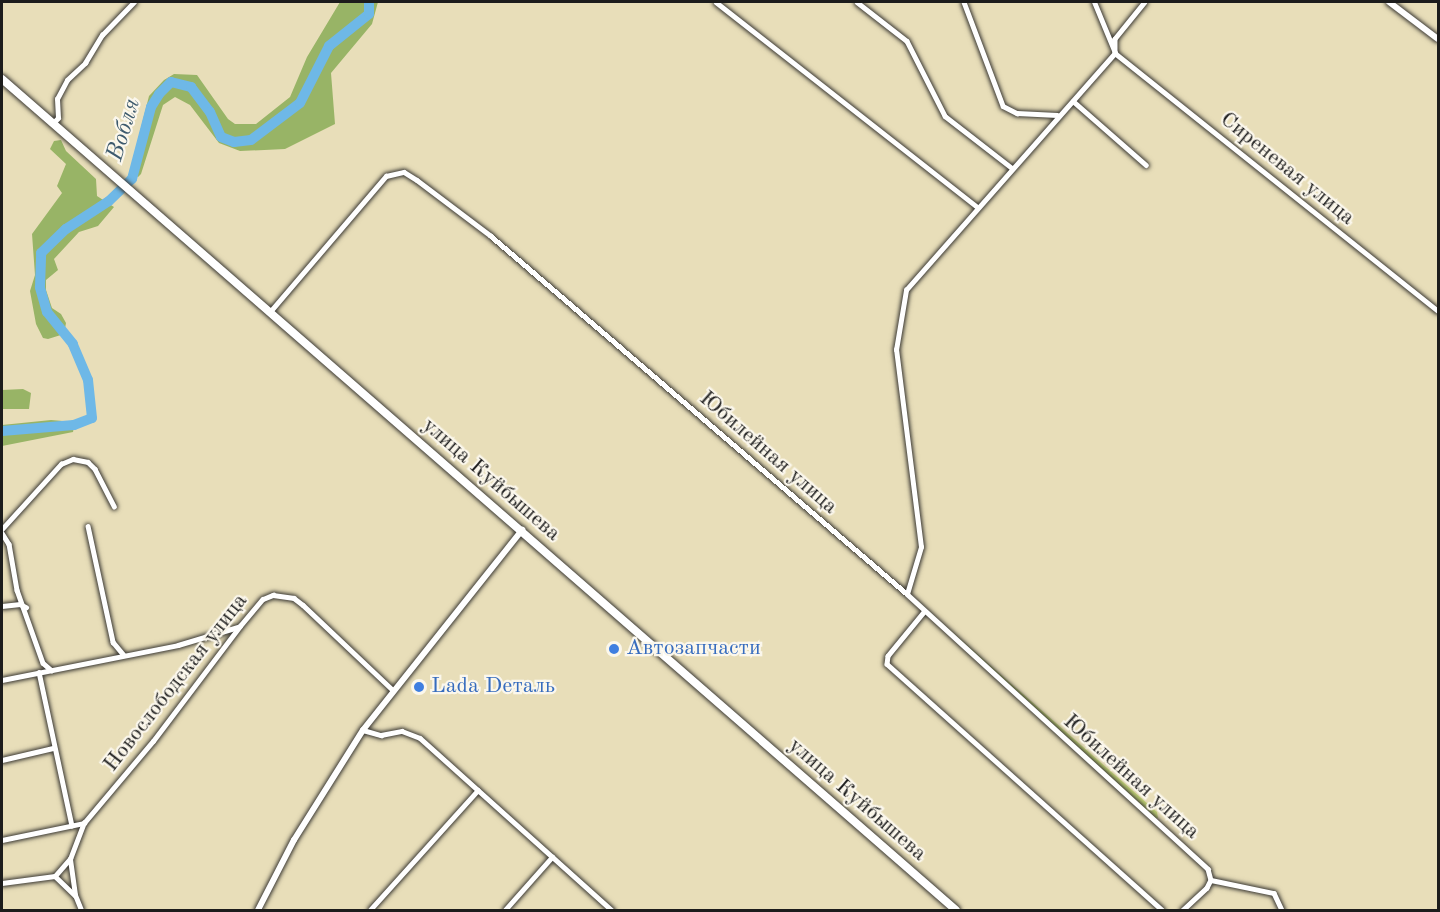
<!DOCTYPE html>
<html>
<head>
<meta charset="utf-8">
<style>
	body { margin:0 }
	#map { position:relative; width:1440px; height:912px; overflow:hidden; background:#e8deb9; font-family:"Old Standard TT",serif }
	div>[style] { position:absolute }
	.green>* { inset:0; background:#c0d275 }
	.forest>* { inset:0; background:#98b466 }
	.river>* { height:10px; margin:-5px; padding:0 5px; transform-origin:5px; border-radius:5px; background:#6eb8e7 }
	.roads { filter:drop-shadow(0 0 2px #3b3934) drop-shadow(0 0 2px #3b3934) }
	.minor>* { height:4.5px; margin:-2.25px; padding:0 2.25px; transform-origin:2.25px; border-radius:2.25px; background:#fff }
	.tertiary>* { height:6px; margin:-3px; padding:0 3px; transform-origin:3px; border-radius:3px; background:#fff }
	.trunk>* { height:8px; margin:-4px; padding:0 4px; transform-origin:4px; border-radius:4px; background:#fff }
	.dots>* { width:16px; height:16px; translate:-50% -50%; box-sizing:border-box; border:3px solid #fbf7ec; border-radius:50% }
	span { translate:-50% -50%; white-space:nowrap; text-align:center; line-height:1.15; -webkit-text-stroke:4.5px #fbf7ec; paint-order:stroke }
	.street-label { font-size:22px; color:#1c1c1c }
	.shop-label { font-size:22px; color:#366cbe }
	.left { translate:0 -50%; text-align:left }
	.water-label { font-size:24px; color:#3d5a6d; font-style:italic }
	.frame { position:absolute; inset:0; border:3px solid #1c1c1c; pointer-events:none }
</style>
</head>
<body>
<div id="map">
	<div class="green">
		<i style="clip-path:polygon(923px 606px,1157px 812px,1158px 818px,1154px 818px)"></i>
	</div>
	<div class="forest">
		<i style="clip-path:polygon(340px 2px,378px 2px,372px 24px,331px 73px,335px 124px,285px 149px,240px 151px,219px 143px,190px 105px,175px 97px,163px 105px,141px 174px,138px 177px,130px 171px,149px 96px,164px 80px,174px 74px,197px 75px,228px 119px,235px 124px,256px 124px,290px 97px,307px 57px)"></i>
		<i style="clip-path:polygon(61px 140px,66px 151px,96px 179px,97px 196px,114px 207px,98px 226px,79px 232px,54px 259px,58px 270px,46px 280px,46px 290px,52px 308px,61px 314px,66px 323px,64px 334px,48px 339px,43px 338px,36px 324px,30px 291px,35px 275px,32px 234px,62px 193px,57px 186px,66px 164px,50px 149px,54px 141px)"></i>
		<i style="clip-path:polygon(23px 389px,31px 393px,29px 409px,2px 409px,2px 390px)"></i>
		<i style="clip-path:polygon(51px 420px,75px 422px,73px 432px,2px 446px,2px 425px)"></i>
	</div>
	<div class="river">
		<i style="left:2px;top:431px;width:72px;rotate:-4.8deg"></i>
		<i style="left:74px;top:425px;width:19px;rotate:-21deg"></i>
		<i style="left:92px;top:418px;width:38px;rotate:-96deg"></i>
		<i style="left:88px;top:380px;width:39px;rotate:-113deg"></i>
		<i style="left:73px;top:344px;width:41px;rotate:-129.1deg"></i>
		<i style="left:47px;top:312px;width:26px;rotate:-106deg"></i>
		<i style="left:40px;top:287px;width:34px;rotate:-88deg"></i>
		<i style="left:41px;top:253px;width:35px;rotate:-44deg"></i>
		<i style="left:66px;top:229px;width:51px;rotate:-33.1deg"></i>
		<i style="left:109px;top:201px;width:32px;rotate:-44deg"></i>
		<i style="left:132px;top:179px;width:74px;rotate:-75.2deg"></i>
		<i style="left:151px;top:107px;width:15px;rotate:-58deg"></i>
		<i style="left:159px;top:94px;width:17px;rotate:-45deg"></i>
		<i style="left:171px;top:82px;width:21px;rotate:14deg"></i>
		<i style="left:191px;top:87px;width:31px;rotate:53deg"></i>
		<i style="left:210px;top:112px;width:27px;rotate:66deg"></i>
		<i style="left:221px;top:137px;width:14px;rotate:21deg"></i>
		<i style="left:234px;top:142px;width:17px;rotate:-7deg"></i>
		<i style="left:251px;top:140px;width:61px;rotate:-37.1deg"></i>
		<i style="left:300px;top:103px;width:64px;rotate:-63deg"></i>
		<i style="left:329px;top:46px;width:51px;rotate:-38.7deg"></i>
		<i style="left:369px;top:14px;width:12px;rotate:-90deg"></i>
	</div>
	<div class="roads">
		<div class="minor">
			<i style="left:716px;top:2px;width:332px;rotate:38.1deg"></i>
			<i style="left:857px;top:2px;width:63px;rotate:38deg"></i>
			<i style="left:907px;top:41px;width:84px;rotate:63.1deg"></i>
			<i style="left:945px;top:116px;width:85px;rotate:37.8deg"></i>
			<i style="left:964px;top:2px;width:111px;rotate:69.4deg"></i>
			<i style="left:1003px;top:106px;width:16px;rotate:27deg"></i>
			<i style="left:1017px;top:113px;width:40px;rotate:2.9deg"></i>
			<i style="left:1145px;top:2px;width:48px;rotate:129deg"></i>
			<i style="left:1115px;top:39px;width:14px;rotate:90deg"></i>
			<i style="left:1115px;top:53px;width:413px;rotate:38.6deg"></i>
			<i style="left:1073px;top:101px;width:97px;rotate:41.2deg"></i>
			<i style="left:53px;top:123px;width:7px;rotate:-45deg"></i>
			<i style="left:58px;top:118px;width:19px;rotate:-93deg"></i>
			<i style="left:57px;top:99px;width:21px;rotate:-62deg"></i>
			<i style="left:67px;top:80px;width:25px;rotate:-43deg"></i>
			<i style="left:85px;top:63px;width:33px;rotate:-59deg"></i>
			<i style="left:102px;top:35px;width:46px;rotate:-45.9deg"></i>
			<i style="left:269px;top:313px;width:180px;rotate:-49.5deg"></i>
			<i style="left:386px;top:176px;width:18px;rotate:-13deg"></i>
			<i style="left:404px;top:172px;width:15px;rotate:32deg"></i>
			<i style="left:417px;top:180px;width:93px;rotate:37.1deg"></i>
			<i style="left:491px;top:236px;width:549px;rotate:40.71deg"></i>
			<i style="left:907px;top:594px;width:408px;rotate:42.4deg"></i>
			<i style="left:1208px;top:869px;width:11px;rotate:75deg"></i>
			<i style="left:1211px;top:880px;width:9px;rotate:117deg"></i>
			<i style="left:1207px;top:888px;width:33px;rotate:137deg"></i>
			<i style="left:88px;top:526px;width:119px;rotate:77.8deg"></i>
			<i style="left:113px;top:642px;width:16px;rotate:50deg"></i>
			<i style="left:2px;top:529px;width:88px;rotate:-47.8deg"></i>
			<i style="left:61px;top:464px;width:13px;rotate:-23deg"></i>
			<i style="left:73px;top:459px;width:15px;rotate:11deg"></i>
			<i style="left:88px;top:462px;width:10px;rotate:45deg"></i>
			<i style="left:95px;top:469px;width:42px;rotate:62.8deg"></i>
			<i style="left:2px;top:533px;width:13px;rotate:58deg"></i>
			<i style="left:9px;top:544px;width:47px;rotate:80.1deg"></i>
			<i style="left:17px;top:590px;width:77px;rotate:70.4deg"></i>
			<i style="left:43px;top:663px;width:11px;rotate:41deg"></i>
			<i style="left:907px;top:594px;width:49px;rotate:-73.4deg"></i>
			<i style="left:921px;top:547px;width:199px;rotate:-97.2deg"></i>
			<i style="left:896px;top:350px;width:61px;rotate:-80.5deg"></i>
			<i style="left:906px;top:290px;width:316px;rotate:-48.6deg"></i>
			<i style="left:1115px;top:53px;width:55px;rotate:-112.4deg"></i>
			<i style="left:2px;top:606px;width:18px;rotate:-6deg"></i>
			<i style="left:20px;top:604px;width:7px;rotate:27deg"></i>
			<i style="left:925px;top:611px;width:58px;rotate:129.4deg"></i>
			<i style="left:888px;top:656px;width:8px;rotate:97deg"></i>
			<i style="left:887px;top:664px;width:369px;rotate:41.8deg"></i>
			<i style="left:39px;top:672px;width:157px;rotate:77.9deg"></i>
			<i style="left:2px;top:680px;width:179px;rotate:-11.2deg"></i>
			<i style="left:178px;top:645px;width:63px;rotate:-16.7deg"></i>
			<i style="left:363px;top:730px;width:19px;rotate:16deg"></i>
			<i style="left:381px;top:735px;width:21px;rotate:-11deg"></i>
			<i style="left:402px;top:731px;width:19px;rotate:21deg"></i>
			<i style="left:420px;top:738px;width:258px;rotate:41.9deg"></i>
			<i style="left:2px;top:760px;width:52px;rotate:-13.2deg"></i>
			<i style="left:2px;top:840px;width:84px;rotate:-11.7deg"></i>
			<i style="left:84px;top:823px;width:107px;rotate:-49.9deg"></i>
			<i style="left:153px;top:741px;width:144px;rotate:-52.9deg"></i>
			<i style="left:240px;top:626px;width:35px;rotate:-50deg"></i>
			<i style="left:263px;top:599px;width:11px;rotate:-22deg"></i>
			<i style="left:273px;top:595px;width:21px;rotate:8deg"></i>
			<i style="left:294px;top:598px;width:11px;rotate:38deg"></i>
			<i style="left:303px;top:605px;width:124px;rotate:43.4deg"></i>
			<i style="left:55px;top:876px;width:28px;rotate:44deg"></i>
			<i style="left:1211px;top:880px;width:64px;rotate:11.7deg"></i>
			<i style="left:1274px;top:893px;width:19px;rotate:65deg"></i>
			<i style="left:2px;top:883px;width:53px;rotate:-7.5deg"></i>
			<i style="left:55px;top:876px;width:23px;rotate:-49deg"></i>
			<i style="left:81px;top:910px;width:16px;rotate:-112deg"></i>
			<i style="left:75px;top:895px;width:36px;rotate:-98deg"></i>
			<i style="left:70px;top:859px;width:39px;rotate:-69deg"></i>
			<i style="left:370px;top:910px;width:161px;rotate:-48deg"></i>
			<i style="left:505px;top:910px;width:71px;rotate:-48.4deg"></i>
		</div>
		<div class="tertiary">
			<i style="left:1389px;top:2px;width:61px;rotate:37.1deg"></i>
			<i style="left:258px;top:910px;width:79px;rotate:-62.8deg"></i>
			<i style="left:294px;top:840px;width:130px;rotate:-57.9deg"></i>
			<i style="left:363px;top:730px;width:256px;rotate:-51.5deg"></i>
		</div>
		<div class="trunk">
			<i style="left:2px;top:79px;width:1265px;rotate:41.06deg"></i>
		</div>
	</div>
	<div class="dots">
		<i style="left:614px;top:649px;background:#3f7fe0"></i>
		<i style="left:419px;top:687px;background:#3f7fe0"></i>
	</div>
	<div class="street-label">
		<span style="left:1287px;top:169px;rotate:39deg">Сиреневая улица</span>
		<span style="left:768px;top:453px;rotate:41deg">Юбилейная улица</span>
		<span style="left:491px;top:480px;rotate:41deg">улица Куйбышева</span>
		<span style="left:176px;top:683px;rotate:-52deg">Новослободская улица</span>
		<span style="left:1131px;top:777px;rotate:42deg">Юбилейная улица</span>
		<span style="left:857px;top:800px;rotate:41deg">улица Куйбышева</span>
	</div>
	<div class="shop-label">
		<span class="left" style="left:626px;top:649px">Автозапчасти</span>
		<span class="left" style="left:431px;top:687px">Lada Dеталь</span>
	</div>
	<div class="water-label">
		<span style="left:125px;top:130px;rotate:-73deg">Вобля</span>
	</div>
	<div class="frame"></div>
</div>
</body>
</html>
